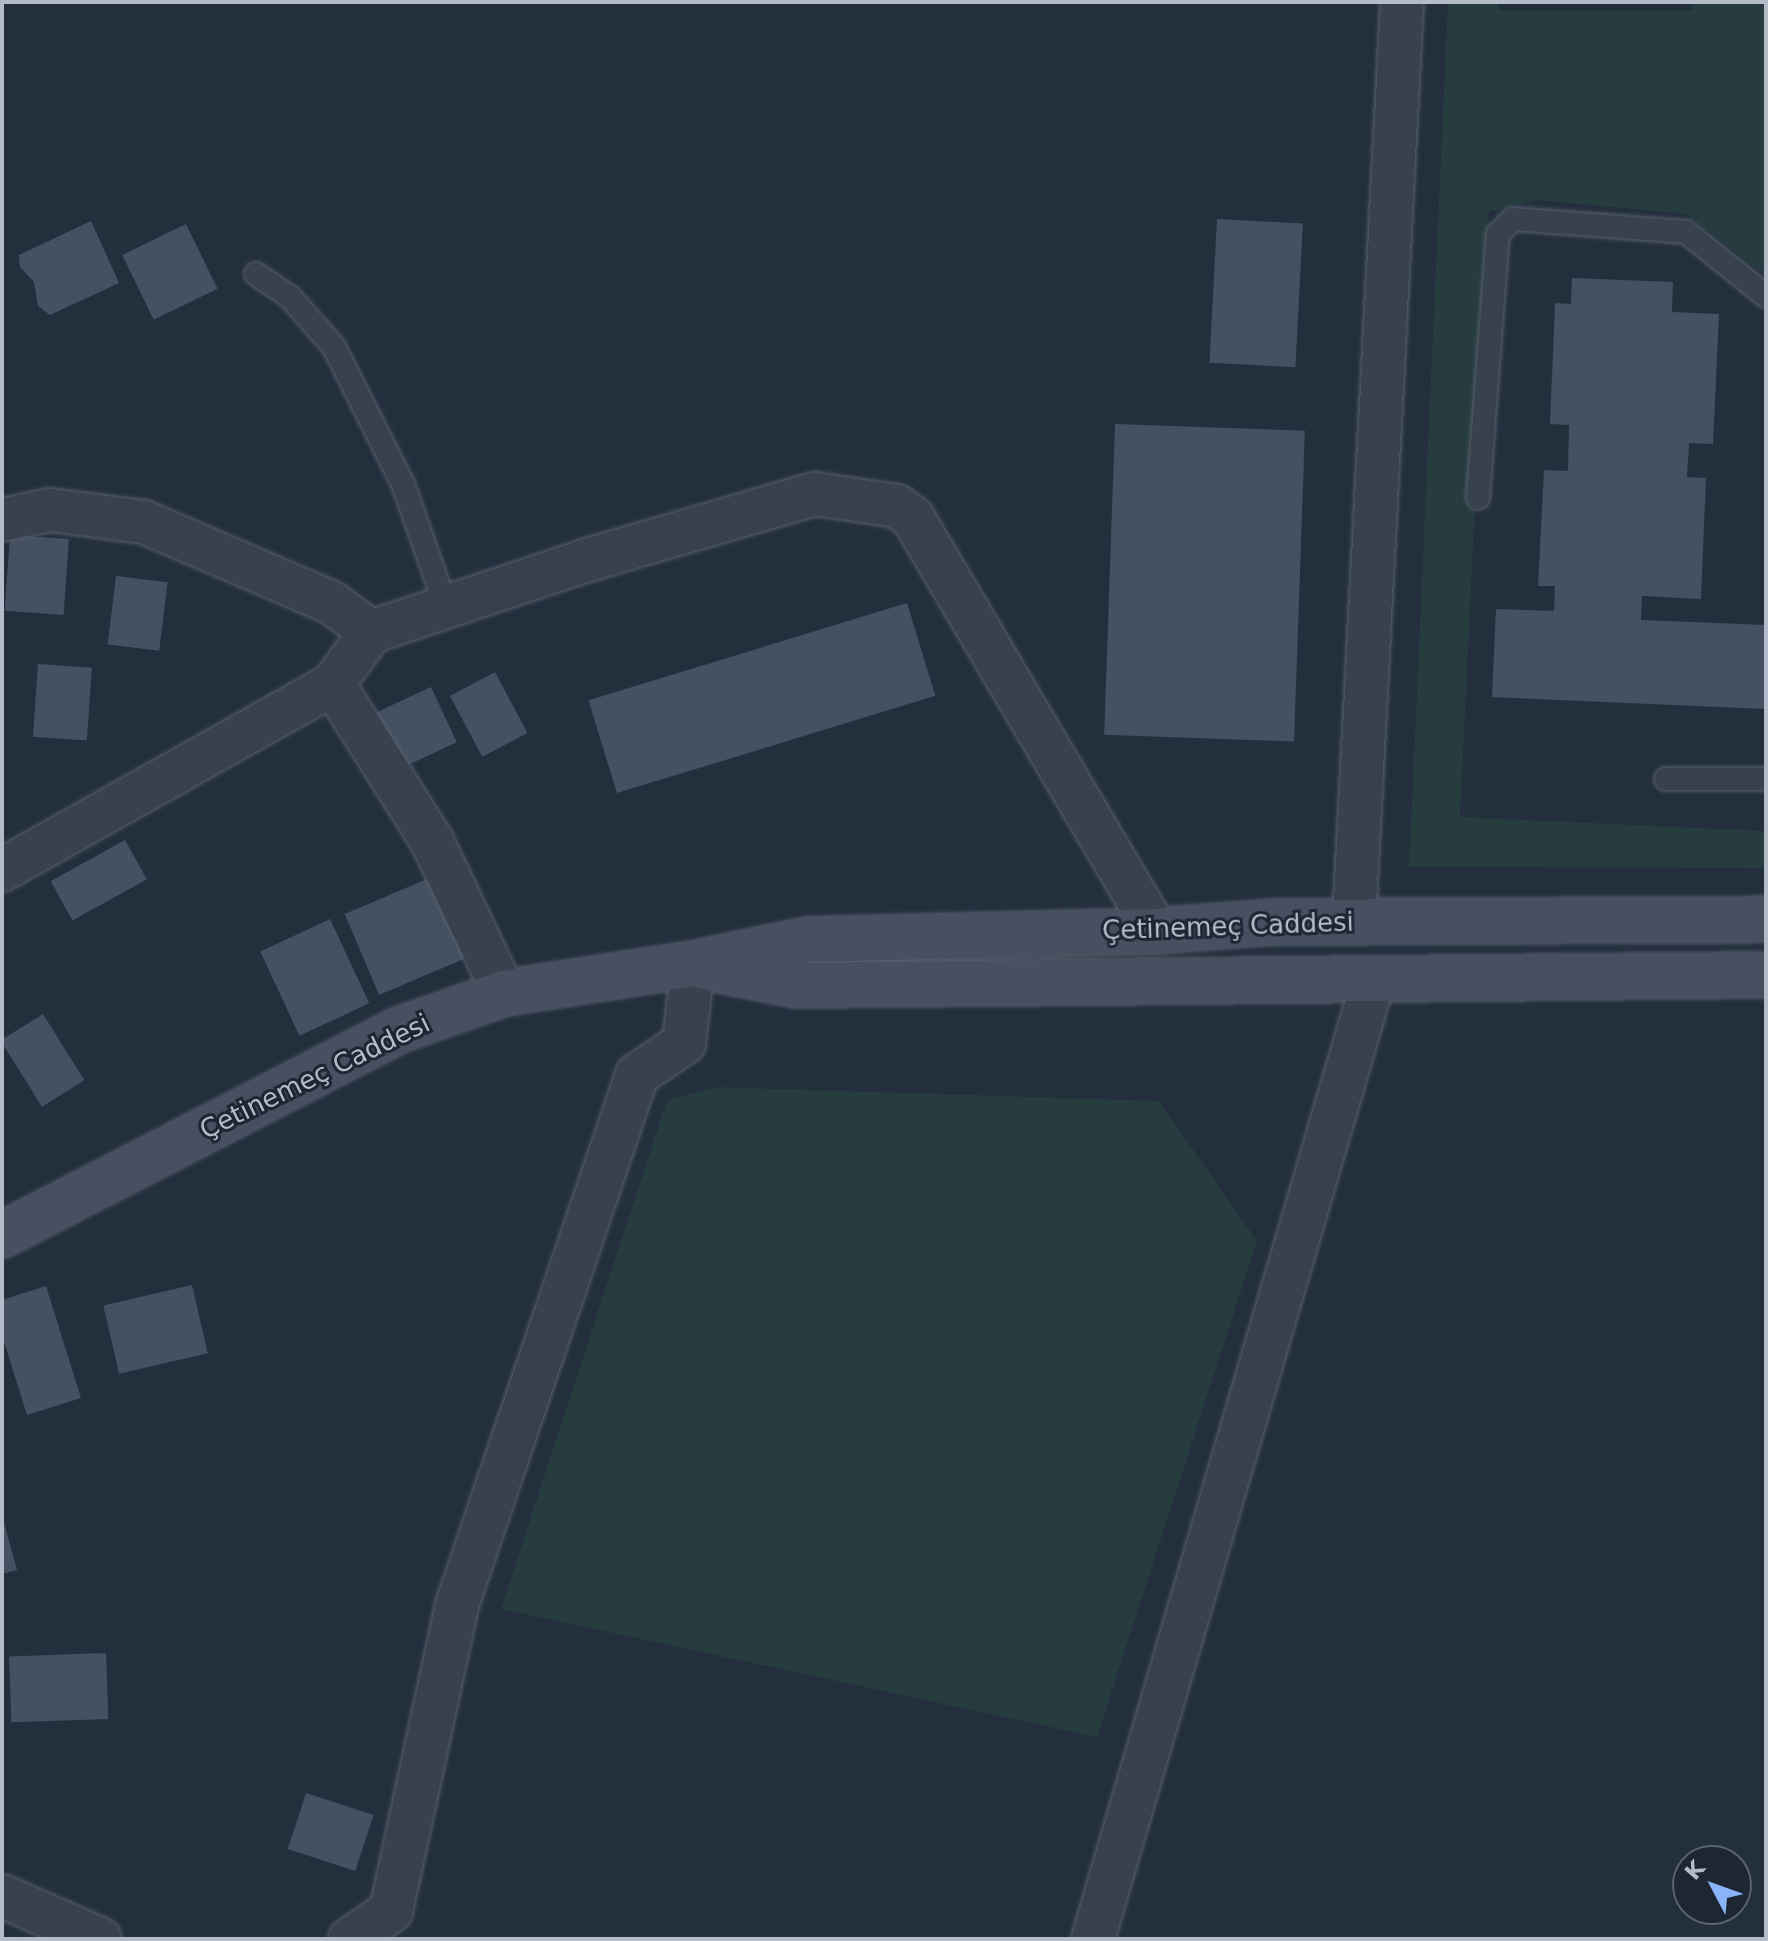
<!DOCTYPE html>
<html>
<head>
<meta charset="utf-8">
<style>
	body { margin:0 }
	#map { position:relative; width:1768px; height:1941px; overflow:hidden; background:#242f3e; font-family:"DejaVu Sans",sans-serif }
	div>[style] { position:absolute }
	.green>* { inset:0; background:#263c3f }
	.building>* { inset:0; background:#455162; transform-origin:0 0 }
	.roads { filter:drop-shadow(0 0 2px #565f6c) drop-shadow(0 0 2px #565f6c) }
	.service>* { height:22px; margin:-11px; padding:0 11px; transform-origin:11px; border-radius:11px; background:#38414e }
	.minor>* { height:42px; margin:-21px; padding:0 21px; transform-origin:21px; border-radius:21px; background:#38414e }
	.secondary>* { height:44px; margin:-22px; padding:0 22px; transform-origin:22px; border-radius:22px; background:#465061 }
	span { translate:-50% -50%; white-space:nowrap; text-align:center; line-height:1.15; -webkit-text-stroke:6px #1d2633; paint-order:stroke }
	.street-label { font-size:26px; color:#b4bcc9 }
	.frame { position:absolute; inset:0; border:4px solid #b4bcc9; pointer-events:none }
	.north { position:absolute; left:1672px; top:1845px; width:80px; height:80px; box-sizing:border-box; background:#1d2633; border:2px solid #59626f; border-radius:50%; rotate:311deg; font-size:22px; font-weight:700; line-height:32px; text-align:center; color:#b4bcc9 }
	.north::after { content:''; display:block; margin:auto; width:28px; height:36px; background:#8ab4f8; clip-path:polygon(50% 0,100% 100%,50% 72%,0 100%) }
</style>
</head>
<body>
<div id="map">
	<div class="green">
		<i style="clip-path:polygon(1448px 2px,1498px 2px,1499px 10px,1692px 10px,1694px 2px,1766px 2px,1766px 276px,1686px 214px,1537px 200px,1489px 212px,1460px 817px,1766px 831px,1766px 868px,1409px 867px)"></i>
		<i style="clip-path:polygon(718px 1087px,1159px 1101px,1257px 1241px,1097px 1737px,501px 1609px,667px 1100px)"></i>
	</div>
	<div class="building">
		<i style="left:1217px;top:219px;width:86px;height:144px;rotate:3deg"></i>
		<i style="clip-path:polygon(91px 221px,119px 283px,50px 315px,38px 306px,34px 282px,20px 267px,19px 255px)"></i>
		<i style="left:186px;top:224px;width:72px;height:71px;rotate:64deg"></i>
		<i style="clip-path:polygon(1572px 278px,1673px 282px,1672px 312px,1719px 314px,1713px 444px,1689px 443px,1687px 477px,1706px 478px,1701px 599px,1642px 596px,1641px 620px,1766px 625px,1766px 709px,1492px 697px,1496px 609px,1554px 611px,1555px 586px,1538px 586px,1544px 470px,1568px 471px,1569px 425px,1550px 424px,1555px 303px,1571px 304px)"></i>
		<i style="left:1115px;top:424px;width:190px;height:311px;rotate:2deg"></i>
		<i style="left:10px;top:535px;width:59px;height:76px;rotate:4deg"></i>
		<i style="left:116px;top:576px;width:52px;height:69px;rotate:7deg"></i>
		<i style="left:907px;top:603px;width:97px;height:333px;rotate:73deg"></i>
		<i style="left:38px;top:664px;width:54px;height:73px;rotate:4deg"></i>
		<i style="left:495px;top:672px;width:69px;height:51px;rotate:62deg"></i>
		<i style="left:431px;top:687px;width:61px;height:63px;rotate:65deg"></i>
		<i style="left:125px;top:840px;width:45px;height:85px;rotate:61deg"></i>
		<i style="left:434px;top:876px;width:88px;height:97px;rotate:67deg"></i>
		<i style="left:330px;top:919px;width:93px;height:77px;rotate:65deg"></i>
		<i style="left:43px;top:1014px;width:78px;height:50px;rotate:58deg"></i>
		<i style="left:192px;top:1285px;width:70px;height:91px;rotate:77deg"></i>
		<i style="clip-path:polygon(46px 1286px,81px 1398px,27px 1415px,2px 1335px,2px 1300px)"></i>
		<i style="clip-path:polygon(3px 1519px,17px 1570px,2px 1574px,2px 1520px)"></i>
		<i style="left:106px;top:1653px;width:66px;height:97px;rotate:88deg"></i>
		<i style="left:306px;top:1793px;width:71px;height:59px;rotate:18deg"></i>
	</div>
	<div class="roads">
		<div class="service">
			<i style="left:256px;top:274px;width:41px;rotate:34.1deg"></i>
			<i style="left:290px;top:297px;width:67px;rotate:48.7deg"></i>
			<i style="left:334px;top:347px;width:153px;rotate:63.3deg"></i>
			<i style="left:403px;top:484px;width:130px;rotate:70.7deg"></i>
			<i style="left:1478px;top:498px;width:265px;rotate:-85.7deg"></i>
			<i style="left:1498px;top:234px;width:21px;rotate:-45deg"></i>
			<i style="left:1513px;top:219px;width:173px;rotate:4.3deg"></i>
			<i style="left:1686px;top:232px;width:102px;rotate:38.7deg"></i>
			<i style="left:1666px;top:779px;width:100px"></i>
		</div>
		<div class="minor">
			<i style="left:2px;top:520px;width:49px;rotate:-11.8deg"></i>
			<i style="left:50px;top:510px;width:95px;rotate:7.3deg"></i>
			<i style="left:144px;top:522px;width:205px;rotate:23.3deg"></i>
			<i style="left:332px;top:603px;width:49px;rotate:36.6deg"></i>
			<i style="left:333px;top:684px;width:64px;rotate:-53.8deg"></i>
			<i style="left:371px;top:632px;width:225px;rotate:-18.4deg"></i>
			<i style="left:584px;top:561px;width:241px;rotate:-16.2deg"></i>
			<i style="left:815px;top:494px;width:83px;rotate:8.3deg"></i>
			<i style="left:897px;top:506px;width:20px;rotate:37deg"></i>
			<i style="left:913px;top:518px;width:479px;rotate:59.5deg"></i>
			<i style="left:2px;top:870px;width:380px;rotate:-29.3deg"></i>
			<i style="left:333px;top:684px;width:186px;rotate:57.8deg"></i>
			<i style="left:432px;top:841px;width:168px;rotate:64.7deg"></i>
			<i style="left:1354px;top:922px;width:921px;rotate:-87.01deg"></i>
			<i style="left:2px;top:1896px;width:107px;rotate:23.7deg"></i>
			<i style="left:350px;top:1939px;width:50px;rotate:-34.3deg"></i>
			<i style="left:391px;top:1911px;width:313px;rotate:-77.8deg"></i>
			<i style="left:457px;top:1605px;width:560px;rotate:-71.24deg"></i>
			<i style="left:637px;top:1075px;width:57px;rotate:-34.2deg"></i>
			<i style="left:684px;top:1043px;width:80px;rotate:-83.5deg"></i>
			<i style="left:1093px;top:1939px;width:1001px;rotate:-73.7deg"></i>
		</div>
		<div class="secondary">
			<i style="left:700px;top:966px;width:100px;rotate:11deg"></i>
			<i style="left:798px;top:985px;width:968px;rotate:-0.59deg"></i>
			<i style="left:2px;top:1235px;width:447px;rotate:-27.3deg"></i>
			<i style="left:399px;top:1030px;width:111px;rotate:-19.4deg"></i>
			<i style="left:504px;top:993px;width:191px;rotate:-8.7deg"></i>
			<i style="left:693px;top:964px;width:117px;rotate:-11.8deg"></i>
			<i style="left:808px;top:940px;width:348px;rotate:-1.5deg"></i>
			<i style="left:1156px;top:931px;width:118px;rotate:-4.4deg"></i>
			<i style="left:1274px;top:922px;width:492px;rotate:-0.3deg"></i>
		</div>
	</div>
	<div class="street-label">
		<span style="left:1228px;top:927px;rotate:-2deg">Çetinemeç Caddesi</span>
		<span style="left:315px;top:1077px;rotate:-26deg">Çetinemeç Caddesi</span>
	</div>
	<div class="frame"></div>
	<div class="north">K</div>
</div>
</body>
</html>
